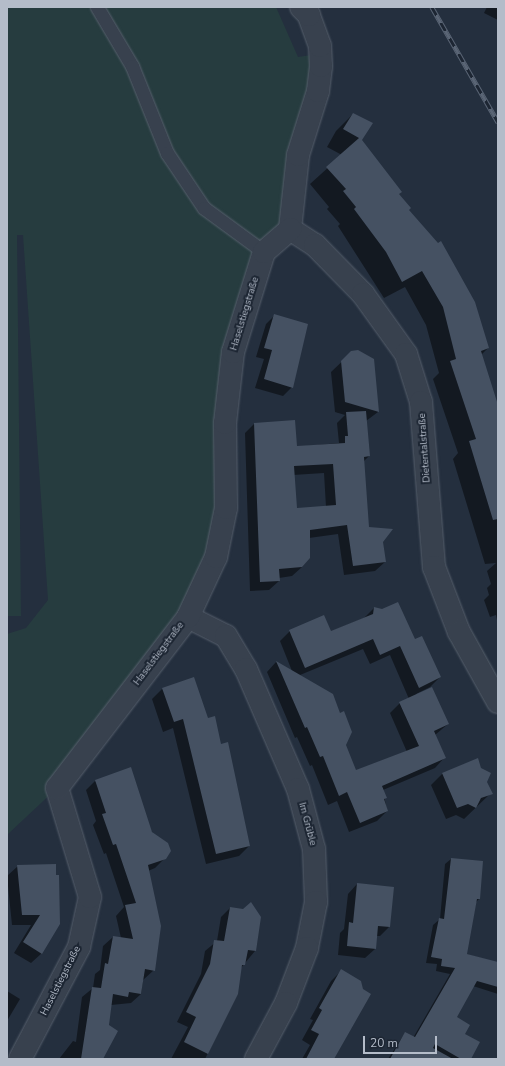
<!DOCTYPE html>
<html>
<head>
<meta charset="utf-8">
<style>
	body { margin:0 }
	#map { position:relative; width:505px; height:1066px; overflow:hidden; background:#242f3e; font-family:"Nunito Sans",sans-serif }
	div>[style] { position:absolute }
	.green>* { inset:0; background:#263c3f }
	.shadow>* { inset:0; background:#0007 }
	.building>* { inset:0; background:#455162 }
	.roads { filter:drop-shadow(0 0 1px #565f6c) drop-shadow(0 0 1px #565f6c) }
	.lane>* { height:13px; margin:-6.5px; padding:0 6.5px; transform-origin:6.5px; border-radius:6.5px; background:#38414e }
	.street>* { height:22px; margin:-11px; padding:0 11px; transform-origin:11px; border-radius:11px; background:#38414e }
	.rail>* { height:4.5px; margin-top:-2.25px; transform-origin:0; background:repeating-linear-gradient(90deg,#1d2633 0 9px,#5a6575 0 18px); box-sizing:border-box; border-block:1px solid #5a6575 }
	span { translate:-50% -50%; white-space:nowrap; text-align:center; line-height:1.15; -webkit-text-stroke:4px #1d2633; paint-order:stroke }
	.street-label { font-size:10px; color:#b4bcc9 }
	.frame { position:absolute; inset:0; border:8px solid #b4bcc9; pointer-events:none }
	.scale { position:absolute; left:363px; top:1036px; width:74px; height:18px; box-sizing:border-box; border:2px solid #b4bcc9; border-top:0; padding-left:5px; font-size:12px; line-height:14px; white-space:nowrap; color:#b4bcc9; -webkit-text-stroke:3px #1d2633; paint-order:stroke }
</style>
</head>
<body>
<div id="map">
	<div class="green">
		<i style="clip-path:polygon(7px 7px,276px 7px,298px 57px,311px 55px,318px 91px,290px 229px,264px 252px,233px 352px,225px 490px,188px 617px,57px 788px,7px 835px,7px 634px,26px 628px,48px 600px,23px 235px,17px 235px,21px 616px,7px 616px)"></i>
	</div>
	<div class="shadow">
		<i style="clip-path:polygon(487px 7px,498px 7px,498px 20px,484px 13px)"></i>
		<i style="clip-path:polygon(353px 114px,361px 140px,408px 210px,488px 348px,481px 355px,498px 410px,497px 620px,496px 615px,490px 617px,484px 600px,489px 595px,487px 588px,491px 584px,487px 571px,496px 563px,485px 564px,453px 459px,458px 453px,433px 379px,439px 373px,426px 325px,405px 287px,384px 298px,338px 226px,340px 224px,327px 209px,329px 207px,310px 184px,342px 155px,327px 147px,336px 131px)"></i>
		<i style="clip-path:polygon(275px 315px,292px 387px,283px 396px,255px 388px,264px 359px,256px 357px,266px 324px)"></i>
		<i style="clip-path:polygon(evenodd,352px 352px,373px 360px,378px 412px,366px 421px,369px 456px,363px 462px,368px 528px,382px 541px,385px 562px,375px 571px,344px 575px,338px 534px,309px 538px,302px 567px,292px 576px,279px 578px,279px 581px,269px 590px,250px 591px,245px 433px,254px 424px,296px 447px,339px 443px,337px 423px,345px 415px,335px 412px,331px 372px,352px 352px,324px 473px,326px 507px,296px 509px,293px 475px,324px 473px)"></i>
		<i style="clip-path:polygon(evenodd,374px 608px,414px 640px,440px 677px,430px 687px,416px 694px,448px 724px,435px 735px,445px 757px,435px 768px,383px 790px,387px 811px,377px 821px,349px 832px,337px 801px,328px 805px,312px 765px,310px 766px,297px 737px,295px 738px,267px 672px,276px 662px,292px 671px,280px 641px,290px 631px,330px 632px,364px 618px,374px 608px,363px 649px,370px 664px,390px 655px,409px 699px,400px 703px,390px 713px,407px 752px,355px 771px,345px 745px,300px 675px,363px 649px)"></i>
		<i style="clip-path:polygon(162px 689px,208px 719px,220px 745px,249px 846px,239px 856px,206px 864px,173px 728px,163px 732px,152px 699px)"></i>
		<i style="clip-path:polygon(443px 773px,486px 782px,491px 793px,464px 819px,456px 815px,446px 819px,431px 785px)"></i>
		<i style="clip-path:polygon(95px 781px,152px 832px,165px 858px,155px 868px,148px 871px,154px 970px,143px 980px,141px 994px,131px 1003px,111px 1005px,102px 1059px,59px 1059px,73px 1041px,76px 1042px,82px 997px,93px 988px,95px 974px,100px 970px,103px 946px,113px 937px,121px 938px,116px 916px,124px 907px,106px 853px,104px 854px,93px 825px,96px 821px,86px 790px)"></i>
		<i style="clip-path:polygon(451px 859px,479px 899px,476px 902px,466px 954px,498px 963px,498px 994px,473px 986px,455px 1017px,464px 1034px,470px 1059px,388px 1059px,405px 1033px,413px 1038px,450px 974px,436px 971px,437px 964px,426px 963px,433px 925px,440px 919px,445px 864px)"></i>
		<i style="clip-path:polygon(55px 865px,42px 953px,31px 963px,14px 953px,31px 925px,12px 925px,7px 876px,18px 866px)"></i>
		<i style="clip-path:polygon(357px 884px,389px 927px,380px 936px,376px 936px,375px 949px,365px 958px,338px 955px,340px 933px,344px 929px,348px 894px)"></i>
		<i style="clip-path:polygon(230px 908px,260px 918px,255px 951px,240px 969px,237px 994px,205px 1059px,171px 1059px,188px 1027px,177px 1022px,201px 974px,205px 951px,217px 941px,221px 917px)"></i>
		<i style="clip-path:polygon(341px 971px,333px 1059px,302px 1059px,310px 1045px,302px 1040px,313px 1020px,310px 1019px,331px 981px)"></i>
		<i style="clip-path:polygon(7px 991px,20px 999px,7px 1021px)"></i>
	</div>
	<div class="building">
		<i style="clip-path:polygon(353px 113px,373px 123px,362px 140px,402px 192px,399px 194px,411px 208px,409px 210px,438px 243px,441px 241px,475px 302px,489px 348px,481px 351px,498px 405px,498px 519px,493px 520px,469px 441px,476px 439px,450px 361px,456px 359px,443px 307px,422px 271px,402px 282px,386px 252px,354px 209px,356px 207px,343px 191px,346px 189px,326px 167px,359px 138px,343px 129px)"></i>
		<i style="clip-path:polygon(274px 314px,308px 324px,293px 388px,264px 379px,272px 350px,264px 348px)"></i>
		<i style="clip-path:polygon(358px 350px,374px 359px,379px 412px,345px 402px,341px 361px,351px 351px)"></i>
		<i style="clip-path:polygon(evenodd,366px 411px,370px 456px,364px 457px,369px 527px,393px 529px,383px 542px,386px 562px,353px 566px,347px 525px,310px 530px,310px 558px,302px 567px,279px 569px,280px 581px,260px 582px,254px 423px,295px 420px,297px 446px,345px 443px,345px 436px,348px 436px,346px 412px,366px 411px,333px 464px,336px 505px,297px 508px,294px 466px,333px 464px)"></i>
		<i style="clip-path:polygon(398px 602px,415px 639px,422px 636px,441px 677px,419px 688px,400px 646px,380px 655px,373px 639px,305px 668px,289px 630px,324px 615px,331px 631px,373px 614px,374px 607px,382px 609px)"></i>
		<i style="clip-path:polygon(276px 661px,333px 694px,340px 713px,344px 711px,352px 732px,346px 745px,356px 770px,419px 746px,399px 702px,432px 687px,449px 724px,434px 731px,446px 758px,382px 786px,387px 798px,384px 799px,388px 811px,360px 823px,347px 792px,339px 796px,323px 756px,320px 757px,307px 727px,305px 728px)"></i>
		<i style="clip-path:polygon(194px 677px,208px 718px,215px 716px,221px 744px,228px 742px,250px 846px,216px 854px,183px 719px,174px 722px,162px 688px)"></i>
		<i style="clip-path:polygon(478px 758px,481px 768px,491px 773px,487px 782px,493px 794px,481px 798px,476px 808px,468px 804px,457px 808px,442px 773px)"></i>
		<i style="clip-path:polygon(131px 767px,152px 832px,168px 843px,171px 851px,166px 859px,148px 865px,161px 926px,155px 971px,145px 969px,141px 994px,129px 992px,128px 997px,113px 994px,109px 1025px,118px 1031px,103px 1059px,81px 1059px,92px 987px,101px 988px,105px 963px,108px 964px,113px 936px,133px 939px,125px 905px,136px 903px,116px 844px,113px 845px,102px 814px,106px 813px,95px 780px)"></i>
		<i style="clip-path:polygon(451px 858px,483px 861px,480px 899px,477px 899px,467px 954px,498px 962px,498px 987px,477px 981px,457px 1017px,470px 1025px,465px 1034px,480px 1042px,471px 1059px,461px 1059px,435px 1044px,433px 1048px,453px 1059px,390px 1059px,405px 1032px,415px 1037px,455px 968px,441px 966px,442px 959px,431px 957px,439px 918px,444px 919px)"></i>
		<i style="clip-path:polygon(56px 864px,56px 875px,59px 875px,60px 924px,42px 954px,23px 942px,40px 915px,22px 915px,17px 865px)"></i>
		<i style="clip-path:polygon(357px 883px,394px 887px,390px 927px,378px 926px,376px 949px,347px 946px,349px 922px,353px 923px)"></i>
		<i style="clip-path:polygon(251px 902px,261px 917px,256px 951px,248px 950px,245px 965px,242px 965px,238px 994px,208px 1054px,184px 1042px,196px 1017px,186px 1012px,210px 964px,214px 940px,224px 941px,230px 907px,243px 909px)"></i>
		<i style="clip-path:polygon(341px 969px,361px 981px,363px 989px,371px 994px,334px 1059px,306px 1059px,319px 1034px,311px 1030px,322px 1010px,319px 1008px)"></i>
	</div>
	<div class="roads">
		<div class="lane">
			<i style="left:97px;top:7px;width:69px;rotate:59.3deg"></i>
			<i style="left:132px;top:66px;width:94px;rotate:68.1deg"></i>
			<i style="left:167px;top:153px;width:66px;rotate:56.1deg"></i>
			<i style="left:204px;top:208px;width:74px;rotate:36.3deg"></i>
		</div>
		<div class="street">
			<i style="left:290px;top:229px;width:30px;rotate:33deg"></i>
			<i style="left:315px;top:245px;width:69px;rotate:45.6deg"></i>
			<i style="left:363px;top:294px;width:74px;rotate:54.4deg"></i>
			<i style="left:406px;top:354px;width:50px;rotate:72.6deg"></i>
			<i style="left:421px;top:402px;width:166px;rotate:85.5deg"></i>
			<i style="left:434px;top:567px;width:70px;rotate:69deg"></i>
			<i style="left:459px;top:632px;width:80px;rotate:60.9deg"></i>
			<i style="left:290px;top:229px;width:74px;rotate:-83.8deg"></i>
			<i style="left:298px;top:155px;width:67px;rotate:-72.6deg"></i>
			<i style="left:318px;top:91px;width:25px;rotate:-83deg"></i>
			<i style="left:321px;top:66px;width:20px;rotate:-93deg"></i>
			<i style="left:320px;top:46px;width:33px;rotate:-110deg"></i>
			<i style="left:309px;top:15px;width:11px;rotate:-135deg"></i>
			<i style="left:188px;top:617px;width:42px;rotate:26.6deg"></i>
			<i style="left:226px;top:636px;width:39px;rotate:59deg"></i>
			<i style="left:246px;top:669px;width:131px;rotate:66.6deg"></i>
			<i style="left:298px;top:789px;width:62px;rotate:75.1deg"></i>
			<i style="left:314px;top:849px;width:53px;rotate:87.8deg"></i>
			<i style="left:316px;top:902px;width:47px;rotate:101.1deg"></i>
			<i style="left:307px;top:948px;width:59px;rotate:110.9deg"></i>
			<i style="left:286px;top:1003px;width:64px;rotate:118.2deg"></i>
			<i style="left:20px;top:1059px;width:127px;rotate:-62.2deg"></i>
			<i style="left:79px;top:947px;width:51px;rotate:-77.6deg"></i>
			<i style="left:90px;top:897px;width:114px;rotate:-106.8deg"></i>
			<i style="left:57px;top:788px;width:215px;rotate:-52.5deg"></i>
			<i style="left:188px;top:617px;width:66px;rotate:-65deg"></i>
			<i style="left:216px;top:557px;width:50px;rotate:-78.5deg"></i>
			<i style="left:226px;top:508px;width:85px;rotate:-90.7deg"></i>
			<i style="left:225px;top:423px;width:71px;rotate:-83.6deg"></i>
			<i style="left:233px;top:352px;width:105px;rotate:-72.8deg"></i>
			<i style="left:264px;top:252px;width:35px;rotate:-41deg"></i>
		</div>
	</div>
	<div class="rail">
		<i style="left:432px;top:7px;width:133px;rotate:60.1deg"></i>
	</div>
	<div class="street-label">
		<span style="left:245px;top:314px;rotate:-73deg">Haselstiegstraße</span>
		<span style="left:425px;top:448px;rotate:-94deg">Dietentalstraße</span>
		<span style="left:159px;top:654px;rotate:-53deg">Haselstiegstraße</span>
		<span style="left:307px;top:824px;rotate:75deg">Im Grüble</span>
		<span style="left:61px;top:981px;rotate:-63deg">Haselstiegstraße</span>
	</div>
	<div class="frame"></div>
	<div class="scale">20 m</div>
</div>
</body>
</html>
